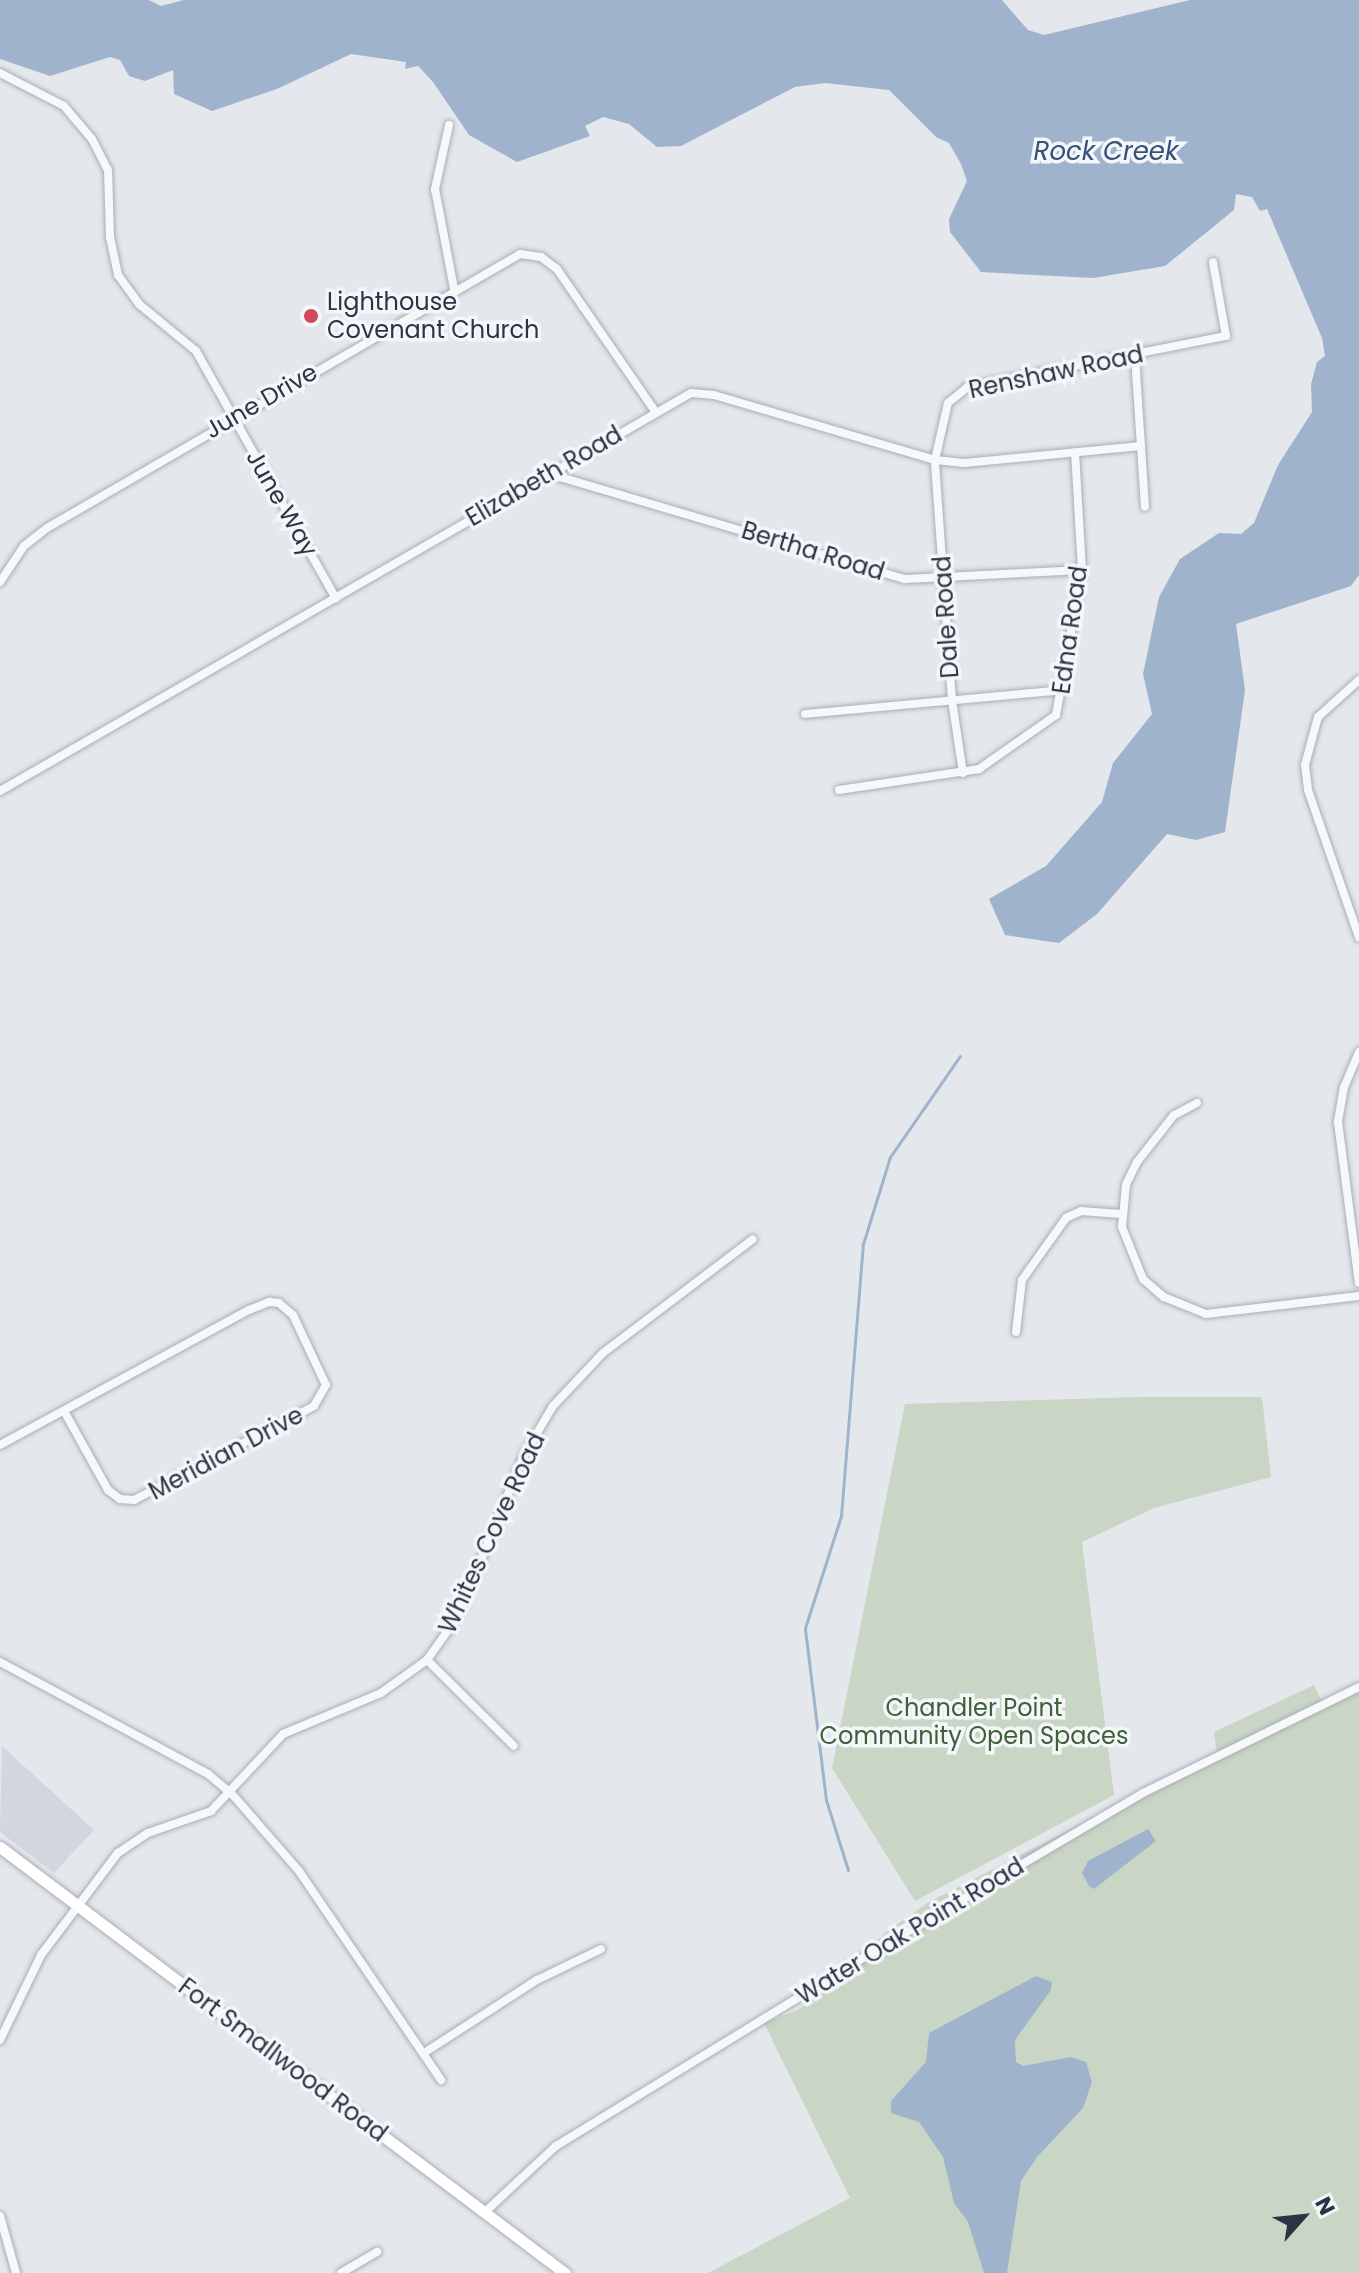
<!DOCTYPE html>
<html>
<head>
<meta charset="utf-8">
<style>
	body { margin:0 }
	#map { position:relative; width:1359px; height:2273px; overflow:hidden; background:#e4e7ec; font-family:Poppins,sans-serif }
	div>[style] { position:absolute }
	.built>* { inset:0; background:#d2d6de }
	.green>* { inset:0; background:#c9d6c5 }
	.water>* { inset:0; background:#9fb4cc }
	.stream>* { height:3px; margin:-1.5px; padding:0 1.5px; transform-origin:1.5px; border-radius:1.5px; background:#9fb4cc }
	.roads { filter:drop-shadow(0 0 2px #a9aeb7) drop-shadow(0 0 2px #a9aeb7) }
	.minor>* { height:8px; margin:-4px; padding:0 4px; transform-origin:4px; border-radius:4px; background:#f7f8fa }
	.secondary>* { height:11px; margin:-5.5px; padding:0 5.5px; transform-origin:5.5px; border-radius:5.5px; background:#fff }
	.dots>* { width:22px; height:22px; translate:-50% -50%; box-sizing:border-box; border:4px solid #f4f6f9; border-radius:50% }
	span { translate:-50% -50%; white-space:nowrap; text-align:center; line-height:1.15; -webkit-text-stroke:7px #f4f6f9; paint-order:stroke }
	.poi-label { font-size:24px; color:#2b3445 }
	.left { translate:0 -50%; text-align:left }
	.street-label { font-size:24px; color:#2b3445 }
	.park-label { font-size:24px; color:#3f6138 }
	.water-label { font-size:26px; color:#34527a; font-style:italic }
	.north { position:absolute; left:1263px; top:2177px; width:80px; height:80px; -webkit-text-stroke:6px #f4f6f9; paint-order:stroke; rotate:63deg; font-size:22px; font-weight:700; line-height:32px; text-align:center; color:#2b3445 }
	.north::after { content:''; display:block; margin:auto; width:28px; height:36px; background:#2b3445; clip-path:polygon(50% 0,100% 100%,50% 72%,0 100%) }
</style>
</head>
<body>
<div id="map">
	<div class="built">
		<i style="clip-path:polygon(2px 1746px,94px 1830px,54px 1873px,0 1832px)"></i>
	</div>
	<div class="green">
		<i style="clip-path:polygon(1138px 1397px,1262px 1397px,1271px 1477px,1154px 1508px,1082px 1542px,1114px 1795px,915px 1901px,832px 1768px,905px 1404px)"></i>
		<i style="clip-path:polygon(1314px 1685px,1323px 1703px,1359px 1688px,1359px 2273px,708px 2273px,850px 2198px,764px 2023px,798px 2010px,837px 1983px,885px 1933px,927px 1903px,1217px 1754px,1214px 1732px)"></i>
	</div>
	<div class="water">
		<i style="clip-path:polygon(0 0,149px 0,161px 6px,184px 0,1002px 0,1028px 30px,1044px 35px,1190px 0,1359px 0,1359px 575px,1351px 586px,1236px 624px,1245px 690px,1225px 832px,1196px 840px,1167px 834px,1097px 914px,1059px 943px,1005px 935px,989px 899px,1046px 866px,1102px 802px,1113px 763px,1152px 714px,1143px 674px,1159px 597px,1180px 559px,1219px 533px,1241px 534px,1254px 523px,1278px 465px,1312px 412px,1311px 384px,1317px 362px,1325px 356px,1322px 338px,1267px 209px,1260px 211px,1252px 197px,1236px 194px,1234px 210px,1165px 266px,1093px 278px,981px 272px,950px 232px,949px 219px,967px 181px,961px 164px,949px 143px,936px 137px,889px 90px,825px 83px,795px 87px,681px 146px,657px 147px,629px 124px,603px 117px,585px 126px,590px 136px,517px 162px,469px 135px,433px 82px,418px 66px,405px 69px,406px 62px,351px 54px,277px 89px,212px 111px,174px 94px,173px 70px,145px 81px,129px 76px,120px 60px,110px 57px,50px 76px,0 59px)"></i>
		<i style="clip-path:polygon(1148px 1829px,1156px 1841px,1094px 1889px,1089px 1886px,1082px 1873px,1088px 1861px)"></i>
		<i style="clip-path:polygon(1036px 1976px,1052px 1982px,1051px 1990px,1015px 2040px,1016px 2062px,1023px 2066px,1071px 2057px,1086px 2062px,1092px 2082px,1083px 2108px,1037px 2157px,1021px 2181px,1007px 2273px,984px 2273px,968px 2222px,954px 2203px,943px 2157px,919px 2122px,891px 2113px,891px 2101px,926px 2062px,929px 2033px)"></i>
	</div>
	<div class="stream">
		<i style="left:848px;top:1870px;width:73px;rotate:-107.4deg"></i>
		<i style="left:826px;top:1800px;width:173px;rotate:-97deg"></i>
		<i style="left:805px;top:1628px;width:118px;rotate:-72.2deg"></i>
		<i style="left:841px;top:1516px;width:273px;rotate:-85.4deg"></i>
		<i style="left:863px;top:1244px;width:91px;rotate:-72.8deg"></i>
		<i style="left:890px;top:1157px;width:123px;rotate:-55.3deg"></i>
	</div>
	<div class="roads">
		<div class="minor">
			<i style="left:0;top:73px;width:72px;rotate:27.3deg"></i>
			<i style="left:64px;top:106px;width:43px;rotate:49.7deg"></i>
			<i style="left:92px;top:139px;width:35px;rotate:63deg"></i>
			<i style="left:108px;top:170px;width:67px;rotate:88.3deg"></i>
			<i style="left:110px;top:237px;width:39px;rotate:78deg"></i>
			<i style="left:118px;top:275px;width:37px;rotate:54deg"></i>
			<i style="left:140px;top:305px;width:72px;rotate:39.4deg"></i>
			<i style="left:196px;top:351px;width:284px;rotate:60.5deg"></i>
			<i style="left:449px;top:125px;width:66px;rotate:102.3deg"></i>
			<i style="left:435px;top:189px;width:102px;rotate:79.2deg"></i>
			<i style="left:1135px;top:356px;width:151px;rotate:86.2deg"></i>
			<i style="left:550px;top:474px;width:370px;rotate:16.5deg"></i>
			<i style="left:905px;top:579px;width:177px;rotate:-2.9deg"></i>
			<i style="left:0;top:582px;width:43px;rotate:-56.3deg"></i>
			<i style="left:24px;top:546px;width:29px;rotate:-38deg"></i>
			<i style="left:47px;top:528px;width:547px;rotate:-30.08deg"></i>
			<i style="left:520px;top:254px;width:21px;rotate:8deg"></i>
			<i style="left:541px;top:257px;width:20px;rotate:37deg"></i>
			<i style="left:557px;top:269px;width:173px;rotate:55.4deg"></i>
			<i style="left:1359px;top:680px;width:55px;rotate:137.9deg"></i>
			<i style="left:1318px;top:717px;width:50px;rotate:105.2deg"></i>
			<i style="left:1305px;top:765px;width:25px;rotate:83deg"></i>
			<i style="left:1308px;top:790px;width:156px;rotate:70.9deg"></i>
			<i style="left:805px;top:714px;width:259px;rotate:-5.3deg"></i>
			<i style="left:963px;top:773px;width:74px;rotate:-98.6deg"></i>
			<i style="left:952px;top:700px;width:241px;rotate:-94.1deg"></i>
			<i style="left:935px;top:460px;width:58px;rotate:-77.2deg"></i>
			<i style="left:948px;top:403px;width:26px;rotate:-39deg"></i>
			<i style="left:968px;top:387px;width:263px;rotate:-11.2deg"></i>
			<i style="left:1226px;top:336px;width:75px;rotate:-100deg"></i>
			<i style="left:839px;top:790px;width:142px;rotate:-8.5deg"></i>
			<i style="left:979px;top:769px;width:94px;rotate:-35deg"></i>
			<i style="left:1056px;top:715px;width:147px;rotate:-79.8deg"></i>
			<i style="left:1082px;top:570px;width:118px;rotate:-93.4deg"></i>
			<i style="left:0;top:791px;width:797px;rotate:-29.94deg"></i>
			<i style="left:691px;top:393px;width:23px;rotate:5deg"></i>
			<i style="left:714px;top:395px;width:230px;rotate:16.4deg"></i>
			<i style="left:935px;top:460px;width:29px;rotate:6deg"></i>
			<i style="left:964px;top:463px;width:178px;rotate:-5.5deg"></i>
			<i style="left:1359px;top:1052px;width:38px;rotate:113deg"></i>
			<i style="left:1344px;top:1087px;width:36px;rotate:100deg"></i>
			<i style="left:1338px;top:1122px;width:162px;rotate:82.6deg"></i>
			<i style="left:1197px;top:1103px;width:26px;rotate:152deg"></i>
			<i style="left:1174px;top:1115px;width:60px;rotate:128.2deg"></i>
			<i style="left:1137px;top:1162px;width:25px;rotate:116deg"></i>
			<i style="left:1126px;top:1185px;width:42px;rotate:95.4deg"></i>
			<i style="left:1122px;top:1227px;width:56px;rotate:68deg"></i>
			<i style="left:1143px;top:1279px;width:28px;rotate:41deg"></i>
			<i style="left:1164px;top:1297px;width:45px;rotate:22deg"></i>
			<i style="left:1206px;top:1314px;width:154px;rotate:-6.7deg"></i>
			<i style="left:1016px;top:1332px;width:52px;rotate:-83.4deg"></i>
			<i style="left:1022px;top:1280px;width:76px;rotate:-54.6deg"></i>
			<i style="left:1066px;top:1218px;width:17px;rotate:-25deg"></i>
			<i style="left:1081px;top:1211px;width:40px;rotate:4.3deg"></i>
			<i style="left:0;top:1445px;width:283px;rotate:-28.5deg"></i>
			<i style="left:249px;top:1310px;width:22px;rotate:-22deg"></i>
			<i style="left:269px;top:1302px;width:10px;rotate:6deg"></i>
			<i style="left:279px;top:1303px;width:18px;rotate:41deg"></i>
			<i style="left:293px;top:1315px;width:77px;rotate:64.8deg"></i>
			<i style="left:326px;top:1385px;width:24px;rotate:120deg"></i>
			<i style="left:314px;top:1406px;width:203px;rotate:152.4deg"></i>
			<i style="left:134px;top:1500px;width:14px;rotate:-176deg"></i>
			<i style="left:120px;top:1499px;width:15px;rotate:-143deg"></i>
			<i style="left:108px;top:1490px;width:90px;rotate:-119.1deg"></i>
			<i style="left:427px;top:1660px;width:122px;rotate:44.7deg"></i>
			<i style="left:0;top:1662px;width:236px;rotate:28.3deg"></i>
			<i style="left:208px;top:1774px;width:30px;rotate:40deg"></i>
			<i style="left:231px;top:1793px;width:103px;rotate:48.9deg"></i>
			<i style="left:299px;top:1871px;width:253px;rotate:55.8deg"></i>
			<i style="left:0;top:2040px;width:94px;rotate:-64.2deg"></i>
			<i style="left:41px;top:1955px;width:128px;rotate:-53deg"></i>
			<i style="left:118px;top:1853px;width:36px;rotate:-34deg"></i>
			<i style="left:148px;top:1833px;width:67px;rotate:-19.2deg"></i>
			<i style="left:211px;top:1811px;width:105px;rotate:-46.9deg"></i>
			<i style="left:283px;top:1734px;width:106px;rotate:-22.7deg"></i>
			<i style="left:381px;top:1693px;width:57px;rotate:-35.7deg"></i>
			<i style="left:427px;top:1660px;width:54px;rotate:-54.8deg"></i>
			<i style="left:458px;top:1616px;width:176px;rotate:-67.7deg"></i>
			<i style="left:525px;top:1453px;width:55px;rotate:-59.2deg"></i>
			<i style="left:553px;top:1406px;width:73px;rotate:-46.7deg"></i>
			<i style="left:603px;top:1353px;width:188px;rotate:-37.2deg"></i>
			<i style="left:424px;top:2053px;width:135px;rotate:-32.9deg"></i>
			<i style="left:537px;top:1980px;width:71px;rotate:-25.8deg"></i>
			<i style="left:486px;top:2211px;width:96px;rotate:-42.9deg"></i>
			<i style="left:556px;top:2146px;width:340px;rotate:-31.5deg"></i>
			<i style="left:846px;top:1968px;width:345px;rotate:-30.5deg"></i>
			<i style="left:1143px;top:1793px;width:241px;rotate:-26.1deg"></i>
			<i style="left:0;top:2216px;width:59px;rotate:74.3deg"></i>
			<i style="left:341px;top:2273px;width:42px;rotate:-30.3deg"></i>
		</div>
		<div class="secondary">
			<i style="left:0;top:1847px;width:708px;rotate:37.02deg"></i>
		</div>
	</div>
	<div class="dots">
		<i style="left:311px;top:316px;background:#d1495b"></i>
	</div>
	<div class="poi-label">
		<span class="left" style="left:327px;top:316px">Lighthouse<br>Covenant Church</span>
	</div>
	<div class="street-label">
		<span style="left:1056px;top:372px;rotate:-12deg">Renshaw Road</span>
		<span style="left:261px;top:401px;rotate:-30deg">June Drive</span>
		<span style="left:544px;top:476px;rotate:-30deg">Elizabeth Road</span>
		<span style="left:282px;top:503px;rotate:60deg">June Way</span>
		<span style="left:813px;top:551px;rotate:17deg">Bertha Road</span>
		<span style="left:946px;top:617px;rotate:-94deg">Dale Road</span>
		<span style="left:1070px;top:630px;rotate:-82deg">Edna Road</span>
		<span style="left:226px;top:1453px;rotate:-28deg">Meridian Drive</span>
		<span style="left:492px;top:1533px;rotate:-65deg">Whites Cove Road</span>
		<span style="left:910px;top:1931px;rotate:-31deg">Water Oak Point Road</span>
		<span style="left:283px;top:2060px;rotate:37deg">Fort Smallwood Road</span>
	</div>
	<div class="park-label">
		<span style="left:974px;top:1722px">Chandler Point<br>Community Open Spaces</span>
	</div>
	<div class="water-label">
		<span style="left:1106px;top:152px">Rock Creek</span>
	</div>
	<div class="north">N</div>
</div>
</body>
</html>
